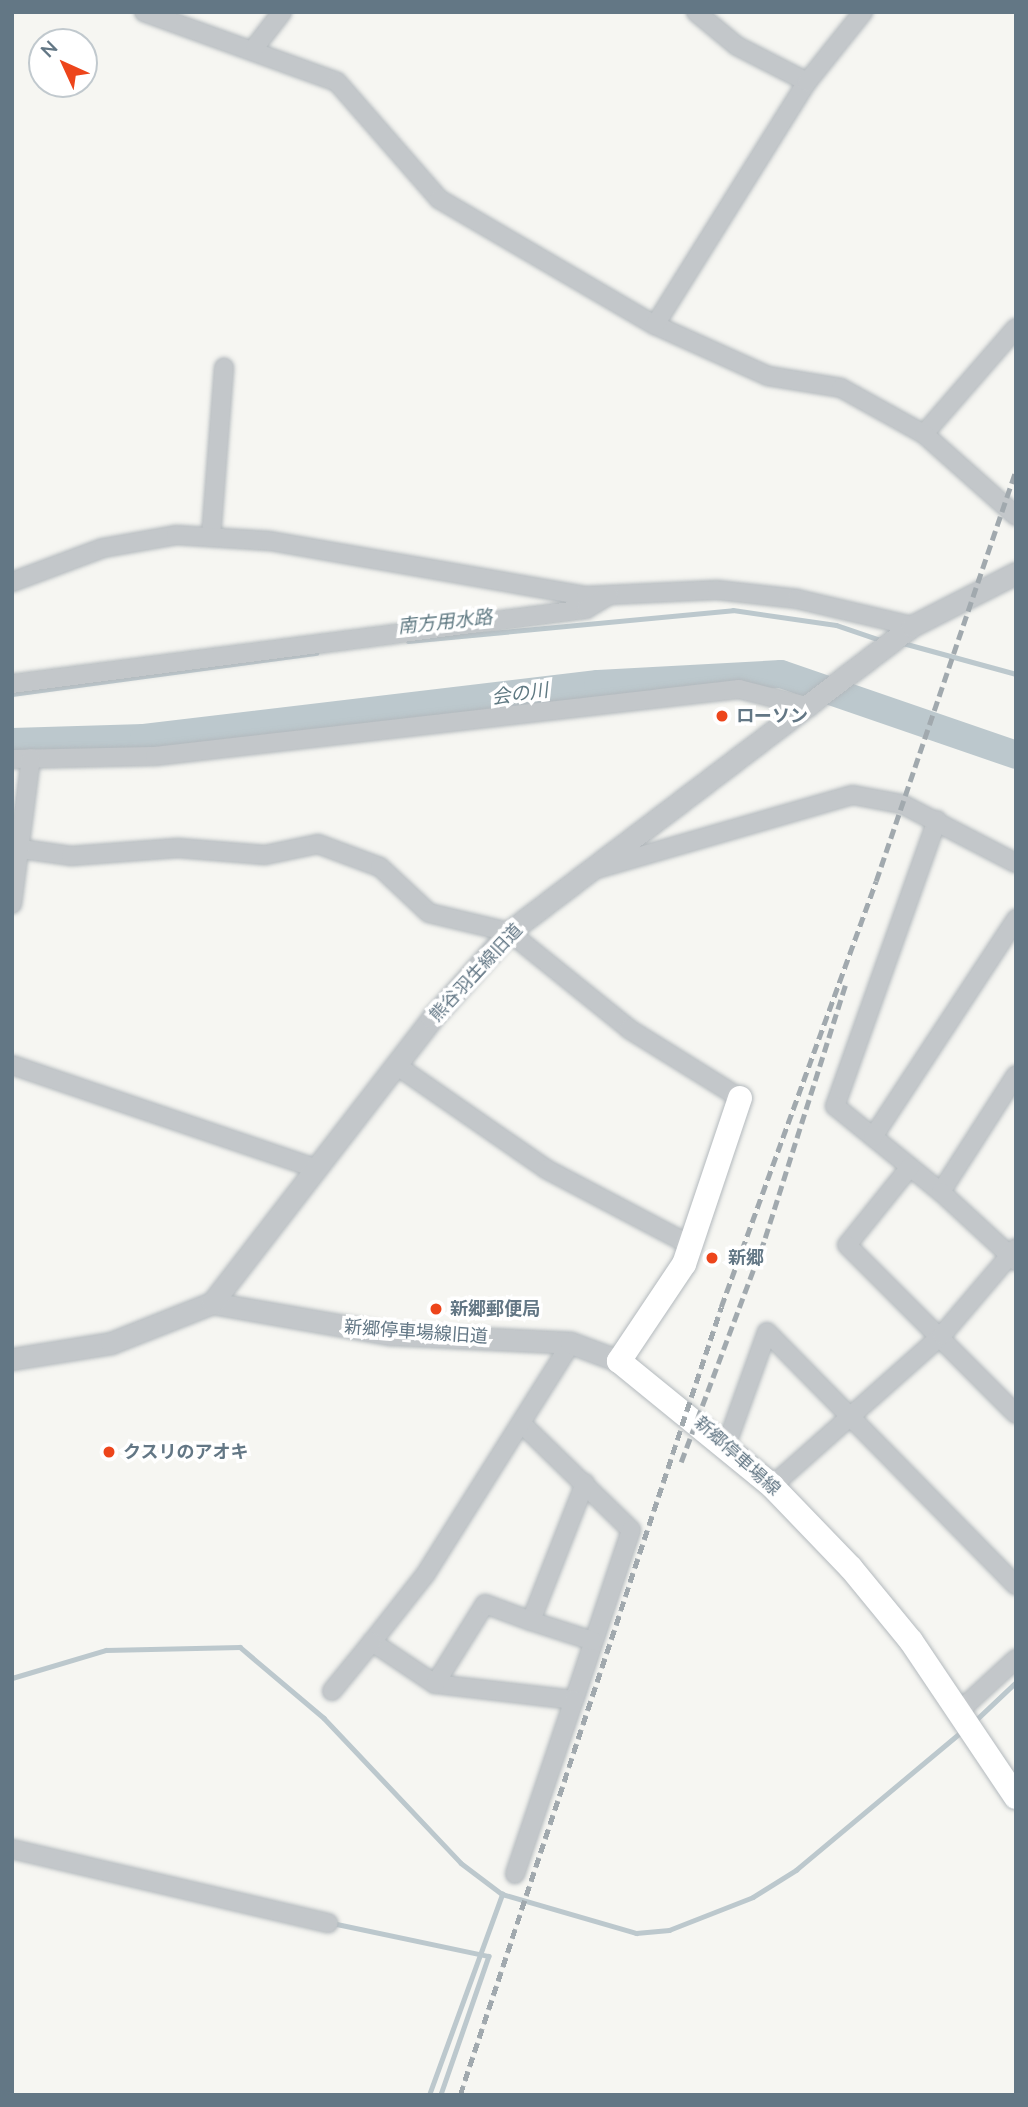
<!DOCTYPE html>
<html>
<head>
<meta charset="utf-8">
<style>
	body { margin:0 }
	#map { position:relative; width:1028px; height:2107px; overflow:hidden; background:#f6f6f2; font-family:"Nunito Sans","Noto Sans JP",sans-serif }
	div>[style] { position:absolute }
	.stream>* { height:4.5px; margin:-2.25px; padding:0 2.25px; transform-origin:2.25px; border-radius:2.25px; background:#bcc8cd }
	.river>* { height:28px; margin:-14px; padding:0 14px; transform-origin:14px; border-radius:14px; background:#bcc8cd }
	.roads { filter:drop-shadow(0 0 2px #b3b9bd) drop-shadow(0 0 2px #b3b9bd) }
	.minor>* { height:18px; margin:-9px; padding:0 9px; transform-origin:9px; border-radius:9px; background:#c3c7ca }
	.tertiary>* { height:21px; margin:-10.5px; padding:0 10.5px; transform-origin:10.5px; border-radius:10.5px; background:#c3c7ca }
	.secondary>* { height:24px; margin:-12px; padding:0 12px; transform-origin:12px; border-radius:12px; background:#fff }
	.rail>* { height:4.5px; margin-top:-2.25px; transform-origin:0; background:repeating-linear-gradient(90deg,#a1a9ae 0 10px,transparent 0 15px) }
	.dots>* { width:19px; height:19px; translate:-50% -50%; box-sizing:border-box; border:4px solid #fff; border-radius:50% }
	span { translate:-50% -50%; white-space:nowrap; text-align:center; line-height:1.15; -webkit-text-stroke:7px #fff; paint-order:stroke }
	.poi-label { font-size:18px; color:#637785; font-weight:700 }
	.left { translate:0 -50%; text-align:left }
	.street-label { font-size:18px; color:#637785 }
	.water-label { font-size:19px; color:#5f7982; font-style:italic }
	.frame { position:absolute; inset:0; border:14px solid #637785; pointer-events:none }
	.north { position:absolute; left:28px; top:28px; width:70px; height:70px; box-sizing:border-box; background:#fff; border:2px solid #c1c9ce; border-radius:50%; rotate:315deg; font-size:19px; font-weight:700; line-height:28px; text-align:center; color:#637785 }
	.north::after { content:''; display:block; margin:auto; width:24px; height:32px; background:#ed451b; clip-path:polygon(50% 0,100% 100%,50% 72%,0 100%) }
</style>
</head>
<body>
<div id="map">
	<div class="stream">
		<i style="left:408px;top:641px;width:326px;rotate:-5.4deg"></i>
		<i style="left:733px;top:610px;width:104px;rotate:8.3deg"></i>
		<i style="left:836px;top:625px;width:46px;rotate:18.8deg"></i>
		<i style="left:903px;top:643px;width:117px;rotate:15.3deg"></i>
		<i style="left:12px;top:694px;width:307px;rotate:-7.7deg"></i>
		<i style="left:12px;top:1678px;width:98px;rotate:-16.6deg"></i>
		<i style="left:106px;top:1650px;width:134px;rotate:-1.3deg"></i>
		<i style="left:240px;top:1647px;width:110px;rotate:40.2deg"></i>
		<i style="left:324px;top:1718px;width:199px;rotate:46.6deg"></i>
		<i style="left:461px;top:1863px;width:51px;rotate:37.1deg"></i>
		<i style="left:502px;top:1894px;width:140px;rotate:16.2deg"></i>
		<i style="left:636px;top:1933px;width:33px;rotate:-5deg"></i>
		<i style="left:669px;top:1930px;width:90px;rotate:-21.4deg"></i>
		<i style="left:753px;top:1897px;width:51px;rotate:-32.1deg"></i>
		<i style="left:796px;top:1870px;width:215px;rotate:-39.9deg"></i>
		<i style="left:976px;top:1720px;width:55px;rotate:-43.5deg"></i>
		<i style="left:332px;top:1923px;width:160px;rotate:11.9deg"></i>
		<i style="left:489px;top:1956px;width:147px;rotate:109.1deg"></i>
		<i style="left:429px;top:2095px;width:214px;rotate:-70deg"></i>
	</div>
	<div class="river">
		<i style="left:12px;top:742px;width:132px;rotate:-1.7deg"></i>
		<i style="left:144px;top:738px;width:457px;rotate:-6.8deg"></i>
		<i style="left:598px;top:684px;width:183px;rotate:-3.1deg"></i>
		<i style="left:781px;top:674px;width:249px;rotate:19deg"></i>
	</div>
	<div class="roads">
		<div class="minor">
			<i style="left:144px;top:12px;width:205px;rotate:19.9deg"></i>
			<i style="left:337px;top:82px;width:155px;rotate:48.9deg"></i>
			<i style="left:439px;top:199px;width:250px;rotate:30.3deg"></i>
			<i style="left:655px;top:325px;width:124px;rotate:24.3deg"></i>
			<i style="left:768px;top:376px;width:74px;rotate:9.3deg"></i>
			<i style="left:841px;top:388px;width:95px;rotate:29deg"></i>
			<i style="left:696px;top:12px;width:53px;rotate:39.7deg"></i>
			<i style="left:737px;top:46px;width:79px;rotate:27.2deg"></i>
			<i style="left:255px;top:47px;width:44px;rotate:-52.4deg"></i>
			<i style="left:655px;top:325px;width:287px;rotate:-58deg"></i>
			<i style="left:807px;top:82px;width:90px;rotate:-51.3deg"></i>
			<i style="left:1016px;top:328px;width:140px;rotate:131deg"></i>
			<i style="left:924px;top:434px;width:123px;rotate:41.7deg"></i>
			<i style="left:211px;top:537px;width:170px;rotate:-85.6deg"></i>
			<i style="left:12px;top:582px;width:97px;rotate:-20.5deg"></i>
			<i style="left:103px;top:548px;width:74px;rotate:-10.1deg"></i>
			<i style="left:176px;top:535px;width:94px;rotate:3.7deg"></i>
			<i style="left:270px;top:541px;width:321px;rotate:9.9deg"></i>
			<i style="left:586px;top:596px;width:131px;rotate:-2.6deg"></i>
			<i style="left:717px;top:590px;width:81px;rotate:6.4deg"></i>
			<i style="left:797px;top:599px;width:118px;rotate:13.2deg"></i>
			<i style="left:12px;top:684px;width:579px;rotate:-7.44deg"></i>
			<i style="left:586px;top:609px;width:27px;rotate:-31deg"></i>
			<i style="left:12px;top:759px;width:143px;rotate:-1.2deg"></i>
			<i style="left:155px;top:756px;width:588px;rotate:-6.54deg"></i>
			<i style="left:739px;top:689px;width:73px;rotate:14.2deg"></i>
			<i style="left:937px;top:820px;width:304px;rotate:109.6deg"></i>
			<i style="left:835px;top:1106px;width:136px;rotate:39.1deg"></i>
			<i style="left:22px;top:849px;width:49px;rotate:8.1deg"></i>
			<i style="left:71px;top:856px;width:107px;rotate:-4.3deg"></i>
			<i style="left:178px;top:848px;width:87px;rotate:4.6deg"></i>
			<i style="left:265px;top:855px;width:54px;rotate:-11.7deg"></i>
			<i style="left:318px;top:844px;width:66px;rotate:20.4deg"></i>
			<i style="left:380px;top:867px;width:67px;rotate:43.2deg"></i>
			<i style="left:429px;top:913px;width:82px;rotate:13.4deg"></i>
			<i style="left:509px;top:932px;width:154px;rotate:38.9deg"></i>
			<i style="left:629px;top:1029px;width:131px;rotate:31.9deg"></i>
			<i style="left:596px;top:869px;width:267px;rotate:-16.1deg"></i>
			<i style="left:853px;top:795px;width:50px;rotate:10.4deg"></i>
			<i style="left:902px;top:804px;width:128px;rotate:27.4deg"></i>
			<i style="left:12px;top:904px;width:147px;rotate:-82.6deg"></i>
			<i style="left:12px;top:1065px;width:319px;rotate:18.8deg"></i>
			<i style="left:396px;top:1065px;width:183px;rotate:34.7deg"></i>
			<i style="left:546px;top:1169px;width:163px;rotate:27.8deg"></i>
			<i style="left:1016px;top:1075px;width:139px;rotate:122.7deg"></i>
			<i style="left:941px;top:1192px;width:102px;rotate:42.6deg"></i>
			<i style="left:873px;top:1137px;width:261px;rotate:-56.7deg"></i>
			<i style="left:910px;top:1167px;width:100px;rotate:128.9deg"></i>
			<i style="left:847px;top:1245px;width:239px;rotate:45deg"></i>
			<i style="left:522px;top:1424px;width:152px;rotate:44.2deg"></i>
			<i style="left:631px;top:1530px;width:179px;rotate:108.5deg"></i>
			<i style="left:574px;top:1700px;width:140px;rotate:-173.4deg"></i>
			<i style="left:435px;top:1684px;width:76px;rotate:-146.3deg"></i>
			<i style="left:372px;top:1642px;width:85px;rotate:-51.7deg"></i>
			<i style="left:425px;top:1575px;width:274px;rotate:-57.8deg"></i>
			<i style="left:726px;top:1446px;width:121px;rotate:-70.2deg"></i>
			<i style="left:767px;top:1332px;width:355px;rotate:45.5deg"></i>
			<i style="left:585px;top:1483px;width:148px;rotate:111.4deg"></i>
			<i style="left:531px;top:1621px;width:65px;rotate:17.9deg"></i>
			<i style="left:772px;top:1486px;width:227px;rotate:-41.6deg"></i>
			<i style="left:942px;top:1335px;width:114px;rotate:-49.6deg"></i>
			<i style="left:435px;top:1684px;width:94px;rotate:-58deg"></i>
			<i style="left:485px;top:1604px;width:49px;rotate:20.3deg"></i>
			<i style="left:332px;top:1691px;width:63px;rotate:-50.8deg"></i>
			<i style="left:958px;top:1712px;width:79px;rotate:-42.4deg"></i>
			<i style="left:12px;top:1849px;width:325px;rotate:13.2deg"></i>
			<i style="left:515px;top:1874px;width:184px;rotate:-71.3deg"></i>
		</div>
		<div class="tertiary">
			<i style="left:212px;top:1303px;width:181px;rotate:9.9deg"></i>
			<i style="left:390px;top:1334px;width:181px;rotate:2.8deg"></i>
			<i style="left:571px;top:1343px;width:51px;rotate:20.6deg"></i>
			<i style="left:12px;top:1359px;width:100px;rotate:-9.2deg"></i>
			<i style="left:111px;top:1343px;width:109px;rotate:-21.6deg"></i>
			<i style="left:212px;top:1303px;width:360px;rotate:-52.3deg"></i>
			<i style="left:432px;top:1018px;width:115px;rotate:-48.2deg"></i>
			<i style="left:509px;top:932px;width:506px;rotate:-37.21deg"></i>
			<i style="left:912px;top:626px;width:117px;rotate:-27deg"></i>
		</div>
		<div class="secondary">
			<i style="left:740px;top:1098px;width:175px;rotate:108.6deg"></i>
			<i style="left:684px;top:1264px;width:117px;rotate:123.8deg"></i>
			<i style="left:619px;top:1361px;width:198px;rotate:39.2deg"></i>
			<i style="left:772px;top:1486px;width:114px;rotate:46.1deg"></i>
			<i style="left:851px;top:1568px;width:94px;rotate:50.6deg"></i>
			<i style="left:911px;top:1641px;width:188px;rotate:56.1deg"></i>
		</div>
	</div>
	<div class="rail">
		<i style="left:681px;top:1462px;width:239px;rotate:-69.4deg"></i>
		<i style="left:765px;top:1238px;width:269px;rotate:-72.4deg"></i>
		<i style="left:460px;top:2095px;width:830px;rotate:-71.67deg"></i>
		<i style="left:721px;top:1307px;width:453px;rotate:-70deg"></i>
		<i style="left:876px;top:881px;width:435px;rotate:-71.2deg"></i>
	</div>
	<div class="dots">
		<i style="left:722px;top:716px;background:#ed451b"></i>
		<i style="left:712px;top:1258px;background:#ed451b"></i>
		<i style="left:436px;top:1309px;background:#ed451b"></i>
		<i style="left:109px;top:1452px;background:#ed451b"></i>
	</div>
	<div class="poi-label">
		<span class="left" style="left:736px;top:716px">ローソン</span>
		<span class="left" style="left:728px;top:1258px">新郷</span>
		<span class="left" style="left:450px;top:1309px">新郷郵便局</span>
		<span class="left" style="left:123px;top:1452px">クスリのアオキ</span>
	</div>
	<div class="street-label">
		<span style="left:476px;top:973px;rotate:-47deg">熊谷羽生線旧道</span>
		<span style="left:416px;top:1332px;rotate:4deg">新郷停車場線旧道</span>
		<span style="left:737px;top:1456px;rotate:42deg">新郷停車場線</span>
	</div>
	<div class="water-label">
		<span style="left:445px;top:623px;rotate:-6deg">南方用水路</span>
		<span style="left:520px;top:695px;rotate:-8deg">会の川</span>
	</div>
	<div class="frame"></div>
	<div class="north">N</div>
</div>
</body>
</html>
